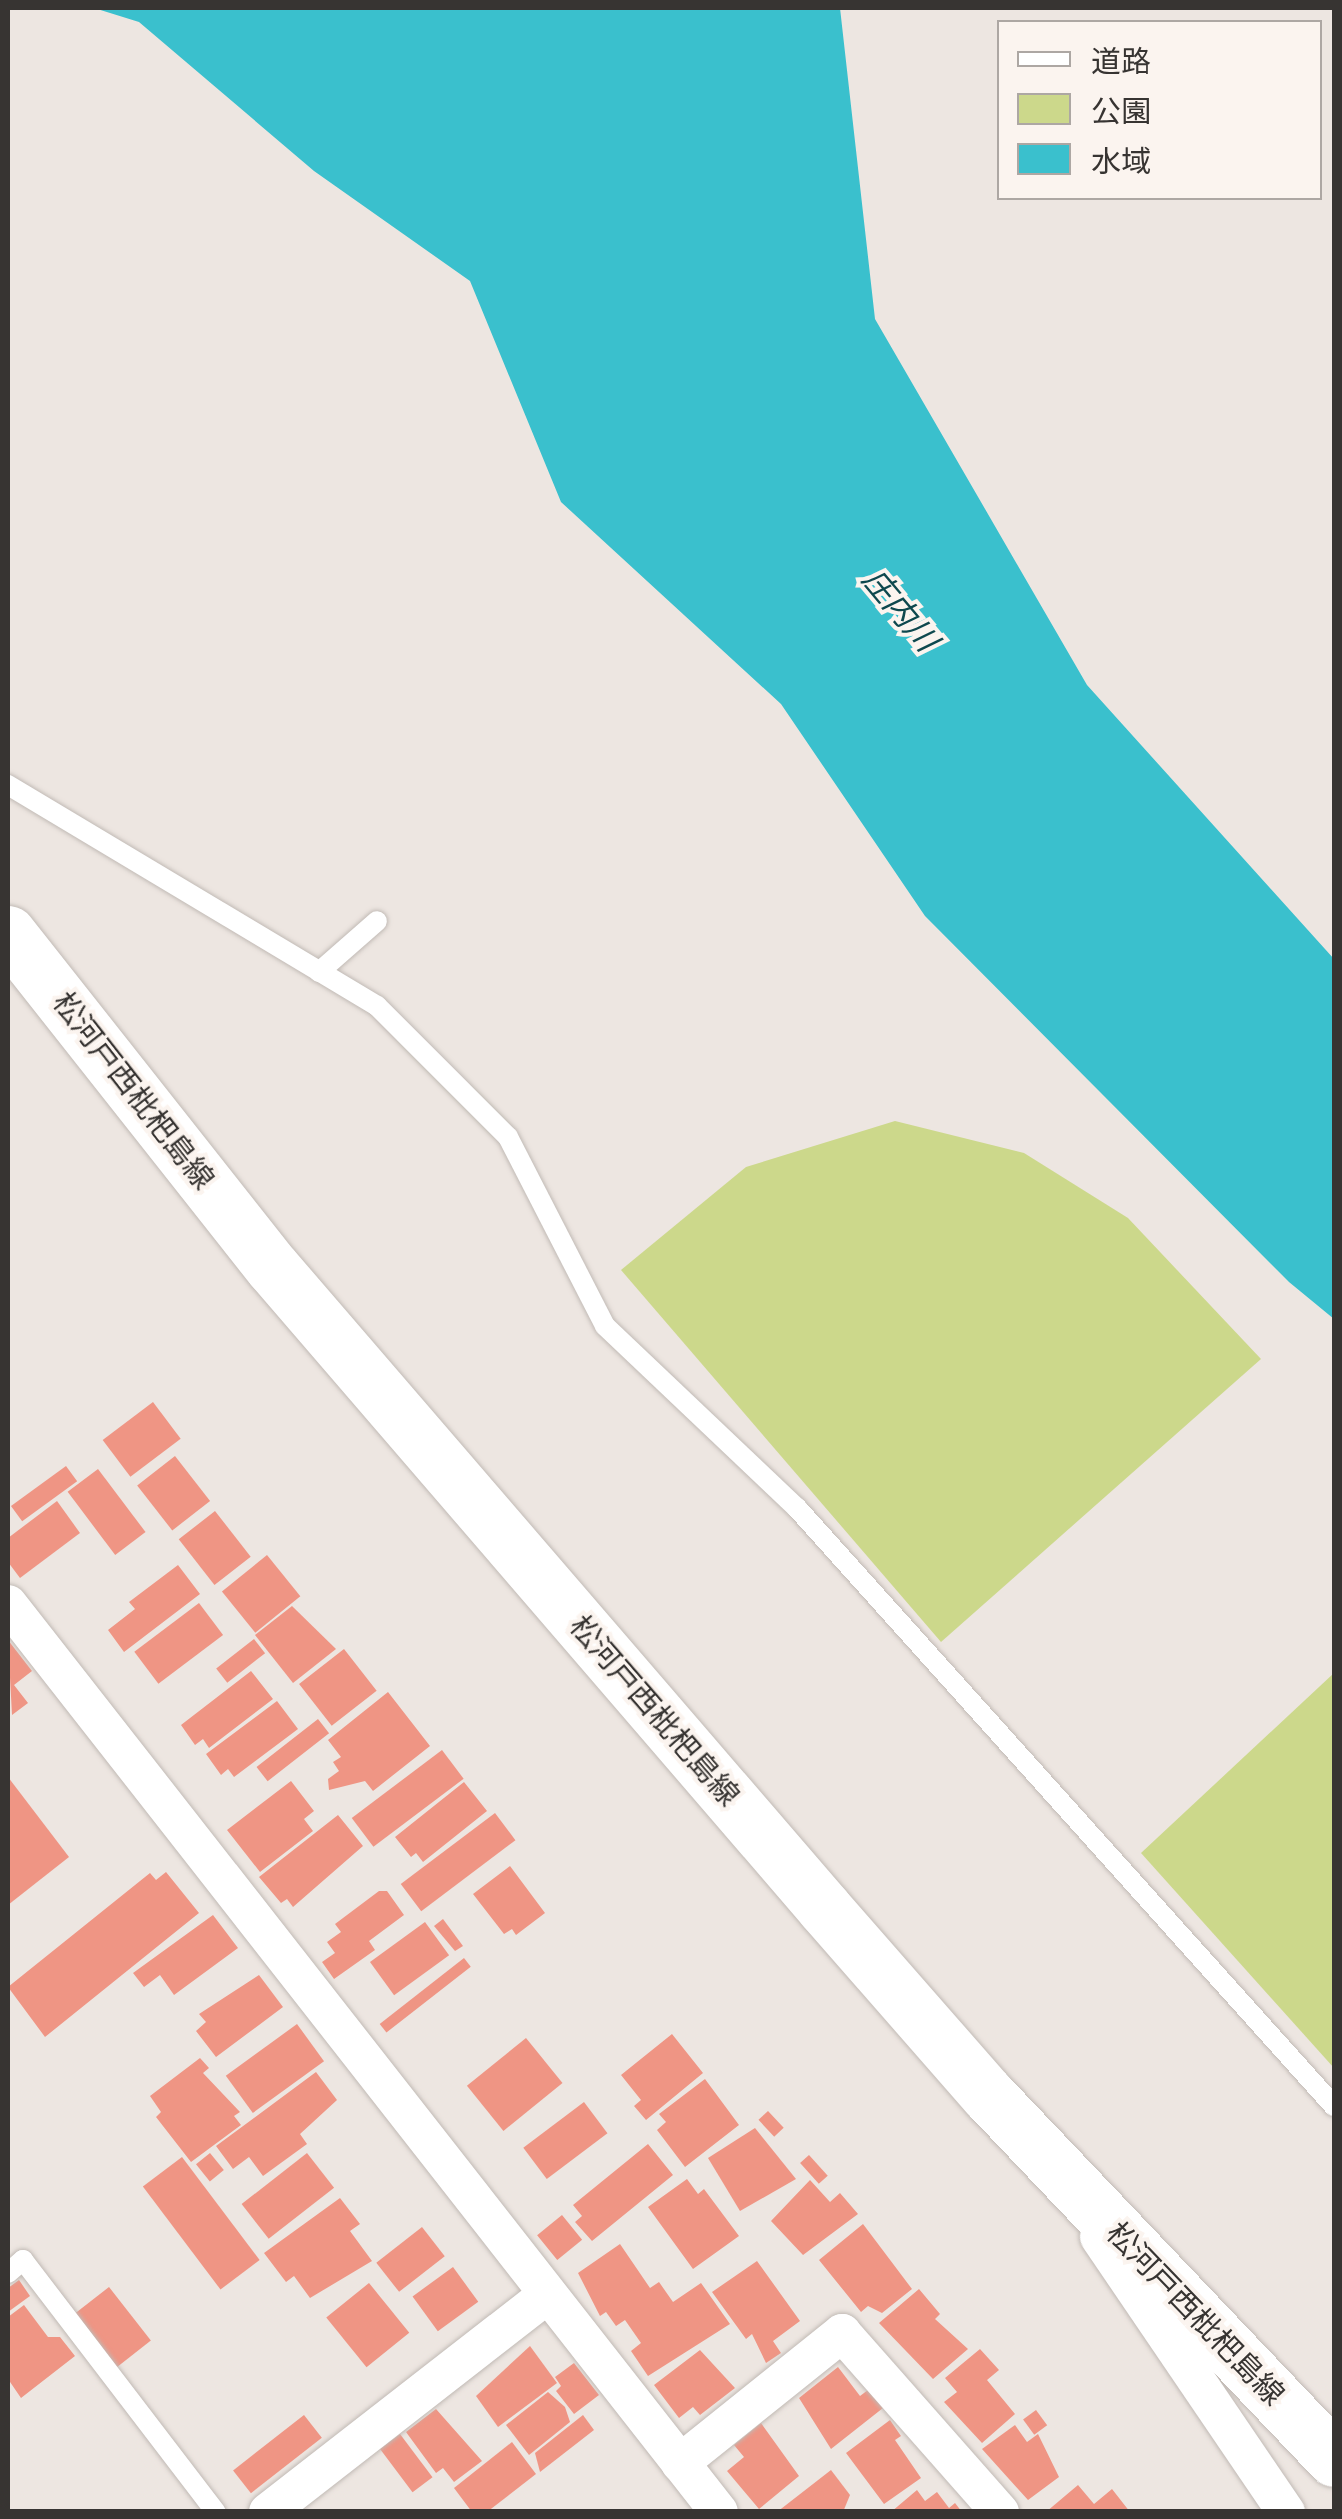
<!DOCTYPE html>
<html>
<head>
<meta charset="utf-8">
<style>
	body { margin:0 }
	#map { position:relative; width:1342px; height:2519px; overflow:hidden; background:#ede6e1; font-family:"Work Sans","Noto Sans JP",sans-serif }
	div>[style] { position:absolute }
	.green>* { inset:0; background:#ccd88b }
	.water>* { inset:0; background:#3ac0cd }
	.building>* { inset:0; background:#ef9584; transform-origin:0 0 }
	.roads { filter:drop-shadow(0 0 2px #c1bab5) drop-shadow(0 0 2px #c1bab5) }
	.service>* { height:20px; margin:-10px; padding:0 10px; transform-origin:10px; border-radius:10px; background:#fff }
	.minor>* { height:38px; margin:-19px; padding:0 19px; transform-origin:19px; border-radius:19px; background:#fff }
	.secondary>* { height:55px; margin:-27.5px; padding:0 27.5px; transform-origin:27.5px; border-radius:27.5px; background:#fff }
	span { translate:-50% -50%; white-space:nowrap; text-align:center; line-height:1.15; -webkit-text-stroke:8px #fbf4ef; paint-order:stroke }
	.street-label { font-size:30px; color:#373432 }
	.water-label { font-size:32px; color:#0e484e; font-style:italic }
	.frame { position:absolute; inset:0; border:10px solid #373432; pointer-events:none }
	.legend { position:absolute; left:997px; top:20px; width:325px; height:180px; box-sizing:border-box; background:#fbf4ef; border:2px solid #ada7a3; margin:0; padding:12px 18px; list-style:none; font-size:30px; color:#373432 }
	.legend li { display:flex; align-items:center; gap:20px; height:50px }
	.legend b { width:50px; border:2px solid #ada7a3 }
</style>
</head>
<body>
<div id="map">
	<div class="green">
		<i style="clip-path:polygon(895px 1121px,1024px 1153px,1128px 1218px,1261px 1359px,941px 1642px,621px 1270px,746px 1167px)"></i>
		<i style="clip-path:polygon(1334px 1673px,1334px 2068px,1141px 1853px)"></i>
	</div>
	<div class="water">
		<i style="clip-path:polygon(94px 8px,840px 8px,875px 319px,1087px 685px,1334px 959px,1334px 1319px,1289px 1282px,925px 916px,781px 704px,561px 502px,470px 281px,314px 171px,139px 22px)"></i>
	</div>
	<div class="building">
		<i style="left:153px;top:1402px;width:46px;height:63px;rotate:53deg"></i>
		<i style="left:175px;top:1456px;width:57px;height:48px;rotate:52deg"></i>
		<i style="left:66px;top:1466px;width:19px;height:68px;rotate:54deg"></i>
		<i style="left:98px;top:1469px;width:79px;height:38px;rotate:53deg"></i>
		<i style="clip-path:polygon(57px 1501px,80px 1533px,20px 1578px,8px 1562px,8px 1538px)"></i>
		<i style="left:215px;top:1511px;width:58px;height:46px;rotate:52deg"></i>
		<i style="left:267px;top:1555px;width:53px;height:58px;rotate:51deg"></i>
		<i style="clip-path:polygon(178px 1565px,200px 1594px,124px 1652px,108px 1630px,135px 1609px,129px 1602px)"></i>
		<i style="left:199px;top:1603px;width:40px;height:81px;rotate:53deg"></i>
		<i style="clip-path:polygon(292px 1606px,336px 1649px,293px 1683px,255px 1635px)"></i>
		<i style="left:254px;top:1639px;width:18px;height:48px;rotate:52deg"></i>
		<i style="clip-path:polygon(8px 1640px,32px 1671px,14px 1685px,28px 1703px,12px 1715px)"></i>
		<i style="left:344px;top:1649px;width:53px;height:57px;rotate:52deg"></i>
		<i style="clip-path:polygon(251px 1671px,273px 1699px,209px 1748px,203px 1739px,195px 1745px,181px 1725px)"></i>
		<i style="clip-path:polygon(388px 1692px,430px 1746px,373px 1791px,365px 1781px,329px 1790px,328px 1779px,339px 1771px,333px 1762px,341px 1757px,328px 1740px)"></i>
		<i style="clip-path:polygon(277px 1701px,298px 1729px,234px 1777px,228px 1769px,221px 1775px,206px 1754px)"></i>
		<i style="left:318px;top:1719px;width:18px;height:78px;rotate:52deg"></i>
		<i style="left:442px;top:1750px;width:36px;height:113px;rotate:53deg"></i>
		<i style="clip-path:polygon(8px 1777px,69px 1857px,8px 1905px)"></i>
		<i style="clip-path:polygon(291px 1781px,314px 1811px,304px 1819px,313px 1831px,260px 1872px,227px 1830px)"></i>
		<i style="clip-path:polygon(464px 1782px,487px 1811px,423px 1862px,416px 1853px,411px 1857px,395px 1837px)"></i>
		<i style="left:495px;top:1813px;width:34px;height:118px;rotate:53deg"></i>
		<i style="clip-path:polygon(338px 1815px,363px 1846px,293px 1907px,287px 1899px,281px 1903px,259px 1877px)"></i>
		<i style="clip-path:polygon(510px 1866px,545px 1913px,516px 1935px,512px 1929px,504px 1934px,473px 1894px)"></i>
		<i style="clip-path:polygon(166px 1872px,199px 1913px,45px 2037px,8px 1987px,150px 1873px,156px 1880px)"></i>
		<i style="clip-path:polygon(379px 1891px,387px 1891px,404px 1915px,369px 1941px,375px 1950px,334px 1979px,322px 1962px,335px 1953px,327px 1942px,341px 1932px,335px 1924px)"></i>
		<i style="clip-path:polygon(213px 1915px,238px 1948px,174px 1995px,160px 1975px,144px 1987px,133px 1973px)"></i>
		<i style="clip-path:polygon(443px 1919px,463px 1946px,455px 1951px,434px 1926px)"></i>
		<i style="left:425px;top:1922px;width:41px;height:68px;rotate:54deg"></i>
		<i style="left:464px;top:1958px;width:11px;height:107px;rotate:52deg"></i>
		<i style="clip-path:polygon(259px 1975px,283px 2007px,216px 2057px,196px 2031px,206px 2022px,199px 2014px)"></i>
		<i style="left:297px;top:2024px;width:46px;height:88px;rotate:54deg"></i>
		<i style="clip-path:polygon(672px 2034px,703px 2073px,646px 2120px,634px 2106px,641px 2100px,621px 2075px)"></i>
		<i style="left:526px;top:2038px;width:58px;height:76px;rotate:51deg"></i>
		<i style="clip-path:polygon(200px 2058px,209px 2068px,203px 2073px,240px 2112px,234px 2116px,241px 2125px,191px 2162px,156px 2117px,161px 2112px,150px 2096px)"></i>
		<i style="clip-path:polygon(316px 2072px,337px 2100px,300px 2134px,307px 2144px,263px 2176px,249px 2157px,233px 2169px,216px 2146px)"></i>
		<i style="clip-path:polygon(705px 2079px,739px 2125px,685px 2167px,657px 2130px,666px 2122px,659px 2114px)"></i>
		<i style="left:584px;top:2102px;width:39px;height:76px;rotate:53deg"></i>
		<i style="left:768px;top:2111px;width:23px;height:13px;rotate:47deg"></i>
		<i style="clip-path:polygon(755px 2128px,796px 2179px,740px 2211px,708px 2158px)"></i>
		<i style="clip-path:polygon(648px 2144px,673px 2175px,592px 2241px,575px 2222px,582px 2216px,573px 2205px)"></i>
		<i style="left:210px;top:2153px;width:22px;height:18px;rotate:51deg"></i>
		<i style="left:307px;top:2153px;width:44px;height:83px;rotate:52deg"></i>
		<i style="left:809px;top:2155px;width:28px;height:12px;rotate:48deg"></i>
		<i style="left:182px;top:2157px;width:129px;height:49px;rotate:53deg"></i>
		<i style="clip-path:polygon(687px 2179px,698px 2194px,704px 2189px,739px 2236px,693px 2269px,648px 2207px)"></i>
		<i style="clip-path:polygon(810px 2180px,830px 2202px,840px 2193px,858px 2214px,803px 2255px,771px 2221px)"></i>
		<i style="clip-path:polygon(340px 2198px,360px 2224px,350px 2231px,372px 2261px,310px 2298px,294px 2276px,286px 2282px,264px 2253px)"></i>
		<i style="left:562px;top:2215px;width:32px;height:32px;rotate:51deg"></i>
		<i style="clip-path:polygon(863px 2224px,912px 2289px,882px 2313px,868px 2306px,861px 2312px,819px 2260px)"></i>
		<i style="left:422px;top:2227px;width:37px;height:58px;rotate:52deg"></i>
		<i style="clip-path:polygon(620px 2244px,650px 2288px,659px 2282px,673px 2302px,701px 2283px,730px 2324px,648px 2376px,631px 2351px,641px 2343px,625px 2320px,616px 2326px,606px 2312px,600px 2316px,578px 2273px)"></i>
		<i style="clip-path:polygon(757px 2261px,800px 2321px,773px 2341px,781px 2353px,766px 2363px,752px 2334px,746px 2339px,712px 2292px)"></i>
		<i style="left:453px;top:2267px;width:43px;height:50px;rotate:54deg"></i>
		<i style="clip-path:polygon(19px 2280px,30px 2296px,8px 2312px,8px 2288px)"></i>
		<i style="left:369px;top:2283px;width:64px;height:55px;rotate:51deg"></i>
		<i style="left:109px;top:2287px;width:68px;height:44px;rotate:52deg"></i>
		<i style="clip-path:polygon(919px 2289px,940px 2314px,935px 2319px,968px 2349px,933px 2379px,879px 2323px)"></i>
		<i style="clip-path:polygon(24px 2305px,48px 2337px,60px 2337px,75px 2356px,21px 2398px,8px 2379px,8px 2317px)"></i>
		<i style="clip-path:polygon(530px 2346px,557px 2383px,498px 2427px,476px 2396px)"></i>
		<i style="clip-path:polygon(980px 2349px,999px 2370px,987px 2380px,1015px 2414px,982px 2443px,944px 2402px,957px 2392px,945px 2378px)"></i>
		<i style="clip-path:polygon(700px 2350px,735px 2388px,700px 2415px,693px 2407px,679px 2418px,654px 2385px)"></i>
		<i style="clip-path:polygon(574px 2363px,599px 2395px,574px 2414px,556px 2391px,561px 2386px,555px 2377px)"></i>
		<i style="clip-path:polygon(838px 2367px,860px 2396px,868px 2390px,883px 2408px,831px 2449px,799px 2398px)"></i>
		<i style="clip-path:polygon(548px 2392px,565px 2407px,570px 2422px,529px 2455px,506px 2425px)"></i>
		<i style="clip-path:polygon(436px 2409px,482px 2461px,454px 2482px,443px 2468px,436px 2473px,406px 2432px)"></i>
		<i style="left:1036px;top:2410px;width:19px;height:16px;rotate:54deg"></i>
		<i style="left:304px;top:2415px;width:29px;height:90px;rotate:52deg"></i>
		<i style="clip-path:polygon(583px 2415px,594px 2430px,540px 2472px,535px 2453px)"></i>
		<i style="clip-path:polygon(890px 2420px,901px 2436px,895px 2440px,921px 2478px,884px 2504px,846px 2453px)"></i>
		<i style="clip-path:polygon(761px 2423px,799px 2476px,759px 2509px,727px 2471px,744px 2457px,734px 2445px)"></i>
		<i style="clip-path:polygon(1015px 2425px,1027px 2442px,1038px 2434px,1059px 2477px,1028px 2500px,982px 2449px)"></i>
		<i style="left:400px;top:2434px;width:54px;height:25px;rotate:53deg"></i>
		<i style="clip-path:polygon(512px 2442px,536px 2474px,487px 2512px,472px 2512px,454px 2488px)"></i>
		<i style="clip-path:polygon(831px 2470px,850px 2495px,843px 2512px,777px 2512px)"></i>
		<i style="clip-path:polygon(1078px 2485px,1094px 2504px,1112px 2489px,1130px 2512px,1046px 2512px)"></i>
		<i style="clip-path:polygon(917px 2490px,925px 2501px,937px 2492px,949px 2508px,955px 2503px,962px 2512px,891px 2512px)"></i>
	</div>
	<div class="roads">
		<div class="service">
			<i style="left:8px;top:785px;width:430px;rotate:30.9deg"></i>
			<i style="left:377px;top:1006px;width:185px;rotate:45deg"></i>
			<i style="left:508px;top:1137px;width:212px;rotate:62.8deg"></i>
			<i style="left:605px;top:1326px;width:265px;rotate:43.5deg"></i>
			<i style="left:797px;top:1508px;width:804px;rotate:48.08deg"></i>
			<i style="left:319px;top:972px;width:77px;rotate:-41.3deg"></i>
			<i style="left:8px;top:2273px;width:20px;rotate:-41deg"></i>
			<i style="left:23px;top:2260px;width:317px;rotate:52.6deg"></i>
		</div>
		<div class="minor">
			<i style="left:8px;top:1604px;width:1153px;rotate:51.94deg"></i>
			<i style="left:1099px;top:2237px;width:333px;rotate:55.8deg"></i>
			<i style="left:680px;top:2463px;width:208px;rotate:-38.7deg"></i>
			<i style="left:842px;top:2333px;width:239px;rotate:48.6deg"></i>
			<i style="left:268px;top:2512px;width:353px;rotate:-37.9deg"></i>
		</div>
		<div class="secondary">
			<i style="left:8px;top:933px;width:426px;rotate:51.7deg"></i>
			<i style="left:272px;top:1267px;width:847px;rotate:49.26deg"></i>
			<i style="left:825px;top:1909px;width:247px;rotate:48.8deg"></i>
			<i style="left:988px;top:2095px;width:502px;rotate:46.45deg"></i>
		</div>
	</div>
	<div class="street-label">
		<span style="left:133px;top:1091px;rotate:52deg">松河戸西枇杷島線</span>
		<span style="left:654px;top:1711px;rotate:49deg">松河戸西枇杷島線</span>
		<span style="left:1195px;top:2314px;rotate:46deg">松河戸西枇杷島線</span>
	</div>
	<div class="water-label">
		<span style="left:900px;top:610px;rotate:50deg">庄内川</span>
	</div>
	<div class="frame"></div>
	<ul class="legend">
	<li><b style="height:12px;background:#fff"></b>道路</li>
	<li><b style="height:28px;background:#ccd88b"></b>公園</li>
	<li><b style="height:28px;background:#3ac0cd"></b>水域</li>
	</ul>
</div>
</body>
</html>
